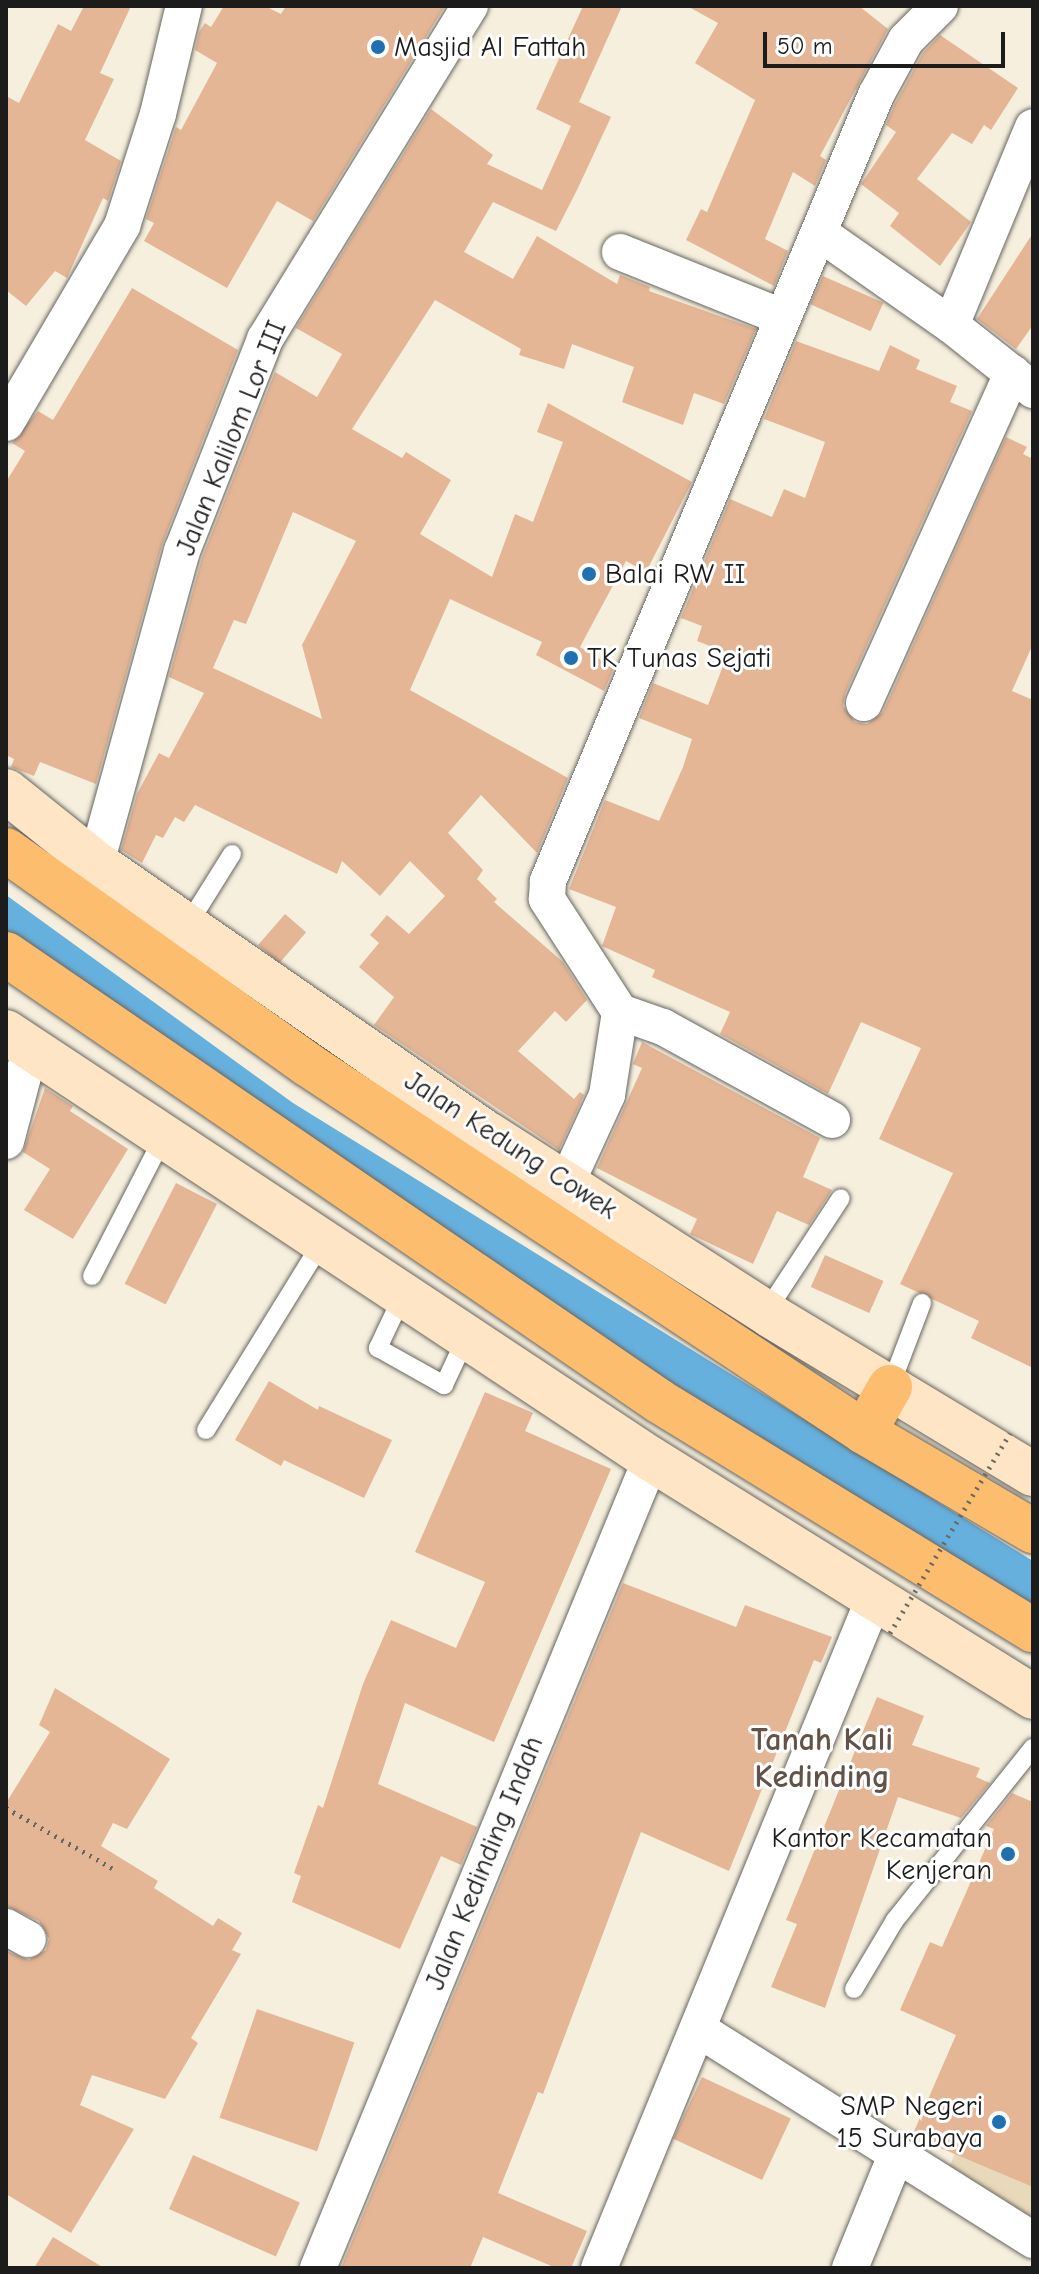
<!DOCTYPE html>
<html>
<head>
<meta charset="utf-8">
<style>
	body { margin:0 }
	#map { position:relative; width:1039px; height:2274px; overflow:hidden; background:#f6efde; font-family:"Comic Neue",sans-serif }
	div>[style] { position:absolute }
	.built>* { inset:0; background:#e8d9ba }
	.water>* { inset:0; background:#66b0de }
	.building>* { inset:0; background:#e4b696; transform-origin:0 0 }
	.path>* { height:5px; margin-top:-2.5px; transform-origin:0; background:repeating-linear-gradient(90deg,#686660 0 2px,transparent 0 8px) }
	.roads { filter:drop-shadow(0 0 2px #686660) drop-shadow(0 0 2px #686660) }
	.lane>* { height:18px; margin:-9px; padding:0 9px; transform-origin:9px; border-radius:9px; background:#fff }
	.street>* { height:36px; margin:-18px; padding:0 18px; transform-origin:18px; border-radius:18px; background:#fff }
	.secondary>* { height:44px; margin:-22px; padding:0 22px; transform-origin:22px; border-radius:22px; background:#fee5c5 }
	.highway>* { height:44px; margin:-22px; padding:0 22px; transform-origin:22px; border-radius:22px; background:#fcbd6f }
	.path-bridge>* { height:5px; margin-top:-2.5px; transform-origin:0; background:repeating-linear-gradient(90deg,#686660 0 2px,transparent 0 8px) }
	.dots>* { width:22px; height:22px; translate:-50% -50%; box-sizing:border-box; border:4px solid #fff; border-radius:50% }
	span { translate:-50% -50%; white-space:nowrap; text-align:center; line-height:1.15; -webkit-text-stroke:6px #fff; paint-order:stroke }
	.poi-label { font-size:28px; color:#1c1c1c }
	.left { translate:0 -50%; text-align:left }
	.right { translate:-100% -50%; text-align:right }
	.street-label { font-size:28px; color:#1c1c1c }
	.quarter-label { font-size:32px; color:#625247; font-weight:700 }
	.frame { position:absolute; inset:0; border:8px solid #1c1c1c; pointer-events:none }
	.scale { position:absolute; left:763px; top:32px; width:242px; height:36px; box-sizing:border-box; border:4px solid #1c1c1c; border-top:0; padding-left:10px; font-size:24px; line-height:28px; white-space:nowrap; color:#1c1c1c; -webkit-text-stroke:6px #fff; paint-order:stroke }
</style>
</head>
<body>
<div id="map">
	<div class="built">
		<i style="clip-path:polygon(1033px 1948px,1033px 2218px,950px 2166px)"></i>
	</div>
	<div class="water">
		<i style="clip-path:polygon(6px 895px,293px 1103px,1033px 1561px,1033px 1608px,505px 1281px,6px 937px)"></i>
	</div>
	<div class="building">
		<i style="clip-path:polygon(84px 6px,131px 6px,100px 73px,114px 79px,85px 140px,121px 161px,108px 201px,103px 198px,67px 278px,55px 271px,26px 306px,6px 290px,6px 96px,19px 103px,58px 24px,71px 31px)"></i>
		<i style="clip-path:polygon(224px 6px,265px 6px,281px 14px,286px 6px,445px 6px,313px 221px,277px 201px,227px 288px,144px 241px,154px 223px,146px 219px,176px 127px,181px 130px,217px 63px,195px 50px,199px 32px,205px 23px,211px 27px)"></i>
		<i style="clip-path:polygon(evenodd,583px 6px,622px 6px,579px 102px,611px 117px,577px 190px,556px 231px,493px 202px,464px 252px,513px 279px,537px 236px,617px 284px,620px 275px,650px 287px,649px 291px,756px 329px,724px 404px,694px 393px,683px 425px,622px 402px,634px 367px,572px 344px,564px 369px,519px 355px,521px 349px,435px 300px,352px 429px,402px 458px,406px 452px,451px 480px,420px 534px,492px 577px,515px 514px,533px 522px,563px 442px,537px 432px,548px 403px,692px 482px,646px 572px,626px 561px,580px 647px,614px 668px,604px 691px,536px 655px,542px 642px,450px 599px,410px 690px,568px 778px,537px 853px,481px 795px,448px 833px,483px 870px,477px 879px,497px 899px,494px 902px,563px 962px,587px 1000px,566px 1022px,555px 1011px,518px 1051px,574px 1099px,580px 1092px,584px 1095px,559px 1150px,374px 1025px,394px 997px,359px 967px,379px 943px,370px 935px,387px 915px,409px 934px,445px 896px,410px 861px,380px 896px,342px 861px,337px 874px,195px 805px,184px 822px,175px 817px,163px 838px,156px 835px,142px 863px,121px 850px,137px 794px,159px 753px,169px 758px,204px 693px,169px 677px,202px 558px,275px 372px,317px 397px,342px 354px,296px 328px,431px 109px,493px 155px,487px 164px,542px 190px,571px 126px,536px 109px,583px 6px,293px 512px,356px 541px,302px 645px,322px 719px,213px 668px,234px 620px,246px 624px,293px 512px)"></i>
		<i style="clip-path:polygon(687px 6px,859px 6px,888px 29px,820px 156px,826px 160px,815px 186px,793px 172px,765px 239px,788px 251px,774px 286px,686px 240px,701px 209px,707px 212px,755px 100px,695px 63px,718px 23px)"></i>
		<i style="clip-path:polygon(940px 35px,1018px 88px,991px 130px,984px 125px,972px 144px,952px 133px,917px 179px,971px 222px,940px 266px,890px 226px,899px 213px,861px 184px,896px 132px,886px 125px,895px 104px,923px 53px)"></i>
		<i style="clip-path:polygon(1033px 233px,1033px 325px,1016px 349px,977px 319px)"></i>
		<i style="left:823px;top:276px;width:66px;height:31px;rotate:24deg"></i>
		<i style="clip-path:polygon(132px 288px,238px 350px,162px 545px,96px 784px,40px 762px,34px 776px,11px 767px,14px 759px,6px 755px,6px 482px,25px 451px,12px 443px,38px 411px,53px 420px)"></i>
		<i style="clip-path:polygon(796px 341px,879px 371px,890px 345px,920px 360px,916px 369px,957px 386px,950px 402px,972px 411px,845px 694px,843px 706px,855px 722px,867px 724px,883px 712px,1006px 437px,1027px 447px,1023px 454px,1033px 459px,1033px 644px,1012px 691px,1033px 700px,1033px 1368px,971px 1338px,979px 1321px,900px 1284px,953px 1173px,879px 1139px,921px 1048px,861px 1022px,828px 1094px,720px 1034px,730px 1012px,652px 977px,655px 970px,602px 946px,616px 907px,569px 889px,605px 800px,659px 821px,683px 767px,692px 739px,639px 718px,653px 683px,708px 705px,728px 653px,697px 641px,702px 626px,681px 618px,730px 499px,772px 517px,784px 489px,805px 498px,825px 442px,764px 419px)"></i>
		<i style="left:285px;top:914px;width:28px;height:41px;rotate:41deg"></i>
		<i style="clip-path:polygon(642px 1042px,820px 1138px,803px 1177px,832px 1190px,809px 1225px,777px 1211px,753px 1264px,690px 1234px,697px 1219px,597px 1168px,642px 1068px,633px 1064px)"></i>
		<i style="clip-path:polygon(45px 1088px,73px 1106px,70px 1111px,128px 1149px,73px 1239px,24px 1210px,50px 1169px,23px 1152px)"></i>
		<i style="left:176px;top:1183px;width:46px;height:113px;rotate:27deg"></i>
		<i style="left:825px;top:1255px;width:64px;height:35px;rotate:24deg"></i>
		<i style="clip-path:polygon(269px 1381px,318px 1410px,319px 1406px,392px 1440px,364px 1498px,284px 1460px,281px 1466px,235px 1440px)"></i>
		<i style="clip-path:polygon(485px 1392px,533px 1413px,525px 1431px,611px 1469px,494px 1742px,405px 1703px,378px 1784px,477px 1827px,461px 1865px,441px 1856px,400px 1949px,292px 1902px,301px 1876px,294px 1873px,318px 1805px,323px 1808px,363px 1684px,391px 1620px,456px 1648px,485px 1582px,415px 1552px)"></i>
		<i style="clip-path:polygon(623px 1583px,736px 1627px,745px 1605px,832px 1637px,821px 1663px,814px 1660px,729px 1871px,641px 1832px,543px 2094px,538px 2092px,498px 2193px,587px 2231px,571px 2268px,556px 2268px,483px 2237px,470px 2268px,341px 2268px)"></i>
		<i style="clip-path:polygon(55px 1688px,170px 1759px,127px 1829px,113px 1823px,101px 1846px,158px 1881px,154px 1888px,213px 1926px,218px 1918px,242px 1933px,232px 1950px,241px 1954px,191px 2038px,198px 2043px,165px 2099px,92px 2075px,80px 2105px,134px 2129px,71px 2233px,6px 2194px,6px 1951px,29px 1960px,46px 1950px,49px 1939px,39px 1921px,6px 1906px,6px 1803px,50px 1732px,39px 1725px)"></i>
		<i style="clip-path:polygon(877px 1697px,924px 1716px,912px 1745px,980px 1768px,976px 1777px,990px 1783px,961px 1818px,898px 1797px,825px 2008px,771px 1987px,797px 1924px,786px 1920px)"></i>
		<i style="clip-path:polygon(1012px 1793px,1033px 1802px,1033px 2187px,912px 2136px,956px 2035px,900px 2010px,930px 1942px,942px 1947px,994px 1829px,986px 1826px)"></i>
		<i style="left:257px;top:2009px;width:103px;height:115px;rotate:19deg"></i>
		<i style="left:702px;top:2077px;width:98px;height:68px;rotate:25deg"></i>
		<i style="left:193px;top:2155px;width:117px;height:59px;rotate:24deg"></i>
		<i style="clip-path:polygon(53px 2237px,104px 2268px,34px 2268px)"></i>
	</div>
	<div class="path">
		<i style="left:6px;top:1808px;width:122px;rotate:29.5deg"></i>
	</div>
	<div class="roads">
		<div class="lane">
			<i style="left:187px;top:926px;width:85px;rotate:-58deg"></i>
			<i style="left:92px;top:1276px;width:155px;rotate:-62.8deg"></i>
			<i style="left:403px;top:1295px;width:59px;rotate:115.3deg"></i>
			<i style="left:378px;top:1348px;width:76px;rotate:29.3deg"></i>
			<i style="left:444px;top:1385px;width:54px;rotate:-64.9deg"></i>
			<i style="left:766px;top:1312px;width:136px;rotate:-56.7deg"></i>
			<i style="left:890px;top:1387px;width:90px;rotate:-69.1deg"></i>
			<i style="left:206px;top:1430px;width:221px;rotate:-58.3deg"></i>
			<i style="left:854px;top:1989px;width:80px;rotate:-59.3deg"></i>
			<i style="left:895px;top:1920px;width:221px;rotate:-51.3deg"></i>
		</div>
		<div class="street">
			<i style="left:821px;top:234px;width:159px;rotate:35deg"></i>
			<i style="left:951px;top:325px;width:214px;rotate:-67.5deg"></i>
			<i style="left:620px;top:252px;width:175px;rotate:21.9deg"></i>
			<i style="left:951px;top:325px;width:105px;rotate:38.4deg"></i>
			<i style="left:6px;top:423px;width:229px;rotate:-59.5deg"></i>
			<i style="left:122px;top:226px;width:118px;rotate:-72.2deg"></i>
			<i style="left:158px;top:114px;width:111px;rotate:-76.5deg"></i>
			<i style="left:864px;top:703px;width:362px;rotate:-65.8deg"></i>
			<i style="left:96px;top:863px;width:324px;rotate:-74.6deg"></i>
			<i style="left:182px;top:551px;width:228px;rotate:-68.6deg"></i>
			<i style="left:265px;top:339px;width:391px;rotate:-58.4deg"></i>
			<i style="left:620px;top:1012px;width:46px;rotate:19.2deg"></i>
			<i style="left:663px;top:1027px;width:193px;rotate:28.8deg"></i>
			<i style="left:6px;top:1141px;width:94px;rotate:-75.2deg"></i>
			<i style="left:567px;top:1182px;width:96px;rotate:-65.3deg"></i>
			<i style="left:607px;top:1095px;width:84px;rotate:-81.1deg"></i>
			<i style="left:620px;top:1012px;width:135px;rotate:-122.9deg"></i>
			<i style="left:547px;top:899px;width:18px;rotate:-87deg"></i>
			<i style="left:548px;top:881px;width:852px;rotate:-67.35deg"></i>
			<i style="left:876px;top:95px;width:63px;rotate:-61.4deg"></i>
			<i style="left:906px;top:40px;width:48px;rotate:-45deg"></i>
			<i style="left:6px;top:1927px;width:25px;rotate:29deg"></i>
			<i style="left:698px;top:2029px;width:396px;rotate:32.2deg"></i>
			<i style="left:318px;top:2268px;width:875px;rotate:-67.63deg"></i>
			<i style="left:599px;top:2268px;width:726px;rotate:-67.67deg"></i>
			<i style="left:850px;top:2268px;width:122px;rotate:-67.8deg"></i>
		</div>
		<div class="secondary">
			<i style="left:6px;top:791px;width:115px;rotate:38.7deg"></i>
			<i style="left:96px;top:863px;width:477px;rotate:34.7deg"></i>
			<i style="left:488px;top:1134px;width:336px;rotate:32.7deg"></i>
			<i style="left:771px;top:1316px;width:306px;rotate:31.1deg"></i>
			<i style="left:6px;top:1032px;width:774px;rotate:33.51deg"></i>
			<i style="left:651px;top:1459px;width:450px;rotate:31.9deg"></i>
		</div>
		<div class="highway">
			<i style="left:6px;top:850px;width:369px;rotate:35.4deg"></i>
			<i style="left:307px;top:1064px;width:668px;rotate:33.45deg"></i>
			<i style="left:864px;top:1432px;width:196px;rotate:30.4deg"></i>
			<i style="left:6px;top:954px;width:791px;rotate:34.39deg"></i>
			<i style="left:659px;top:1401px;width:439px;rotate:31.5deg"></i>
			<i style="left:864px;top:1432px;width:52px;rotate:-60deg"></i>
		</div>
	</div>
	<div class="path-bridge">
		<i style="left:890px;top:1633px;width:233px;rotate:-59deg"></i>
	</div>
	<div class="dots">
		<i style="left:378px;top:47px;background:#1f6fb2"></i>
		<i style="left:589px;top:574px;background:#1f6fb2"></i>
		<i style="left:571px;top:658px;background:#1f6fb2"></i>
		<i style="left:1008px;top:1854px;background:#1f6fb2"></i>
		<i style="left:999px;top:2122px;background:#1f6fb2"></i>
	</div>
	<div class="poi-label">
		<span class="left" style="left:394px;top:47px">Masjid Al Fattah</span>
		<span class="left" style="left:605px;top:574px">Balai RW II</span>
		<span class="left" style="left:587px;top:658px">TK Tunas Sejati</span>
		<span class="right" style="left:992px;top:1854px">Kantor Kecamatan<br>Kenjeran</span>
		<span class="right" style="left:983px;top:2122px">SMP Negeri<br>15 Surabaya</span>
	</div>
	<div class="street-label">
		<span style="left:231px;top:438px;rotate:-68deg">Jalan Kalilom Lor III</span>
		<span style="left:511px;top:1145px;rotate:33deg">Jalan Kedung Cowek</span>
		<span style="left:484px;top:1863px;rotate:-68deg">Jalan Kedinding Indah</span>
	</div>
	<div class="quarter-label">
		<span style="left:822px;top:1759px">Tanah Kali<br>Kedinding</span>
	</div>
	<div class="frame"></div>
	<div class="scale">50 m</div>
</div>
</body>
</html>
